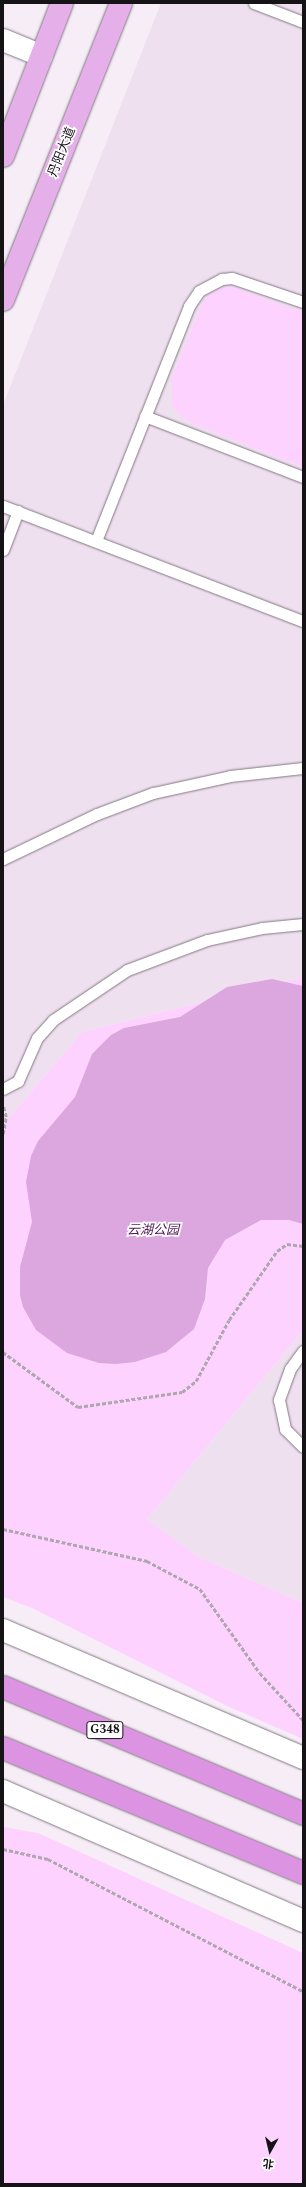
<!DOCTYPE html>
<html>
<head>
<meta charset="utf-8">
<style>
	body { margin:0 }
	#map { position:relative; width:306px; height:2187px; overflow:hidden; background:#f6edf7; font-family:Spectral,"Noto Sans SC",serif }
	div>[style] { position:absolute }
	.built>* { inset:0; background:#efe0f0 }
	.green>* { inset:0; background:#fdd2ff }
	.water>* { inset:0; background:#dba7de }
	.path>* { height:2.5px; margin-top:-1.25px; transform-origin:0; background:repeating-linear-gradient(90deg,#aea7af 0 4px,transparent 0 6px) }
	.roads { filter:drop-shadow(0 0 1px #817881) drop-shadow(0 0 1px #817881) }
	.service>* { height:11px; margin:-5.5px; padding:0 5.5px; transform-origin:5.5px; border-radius:5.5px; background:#fff }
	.minor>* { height:22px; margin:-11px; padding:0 11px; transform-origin:11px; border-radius:11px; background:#fff }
	.tertiary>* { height:22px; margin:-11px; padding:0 11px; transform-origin:11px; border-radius:11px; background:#fff }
	.primary>* { height:22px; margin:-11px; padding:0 11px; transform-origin:11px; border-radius:11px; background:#e5afe9 }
	.trunk>* { height:22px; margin:-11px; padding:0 11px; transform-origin:11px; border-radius:11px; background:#dc94e2 }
	span { translate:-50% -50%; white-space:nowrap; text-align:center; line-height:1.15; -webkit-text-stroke:3.5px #fff; paint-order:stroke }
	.shield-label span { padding:1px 3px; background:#fff; border:1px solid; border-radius:3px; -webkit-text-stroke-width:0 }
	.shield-label { font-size:12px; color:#161317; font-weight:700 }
	.street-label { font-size:13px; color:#161317 }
	.park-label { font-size:13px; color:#531758; font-style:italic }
	.frame { position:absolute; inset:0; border:4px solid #161317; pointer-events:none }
	.north { position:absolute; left:250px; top:2131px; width:40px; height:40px; -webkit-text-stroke:3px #fff; paint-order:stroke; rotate:188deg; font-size:11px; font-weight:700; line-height:16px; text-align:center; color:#161317 }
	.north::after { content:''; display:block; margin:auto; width:14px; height:18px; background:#161317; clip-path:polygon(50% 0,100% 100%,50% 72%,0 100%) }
</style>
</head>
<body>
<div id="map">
	<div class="built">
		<i style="clip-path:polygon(161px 3px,303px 3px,303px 977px,82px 1032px,3px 1125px,3px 405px)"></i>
		<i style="clip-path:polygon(303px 1330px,303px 1603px,197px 1556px,147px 1519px)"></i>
	</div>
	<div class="green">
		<i style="clip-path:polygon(229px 286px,303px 312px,303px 467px,194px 424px,176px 412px,172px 404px,172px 378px,198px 313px,204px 300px,216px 290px)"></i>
		<i style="clip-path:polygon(303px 977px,303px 1330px,147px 1519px,197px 1556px,303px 1603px,303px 1739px,225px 1705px,32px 1608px,3px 1597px,3px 1125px,82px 1032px)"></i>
		<i style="clip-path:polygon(3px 1827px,38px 1833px,303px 1953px,303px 2184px,3px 2184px)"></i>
	</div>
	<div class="water">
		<i style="clip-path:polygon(272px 979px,303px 986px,303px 1224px,289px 1220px,261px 1220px,225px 1240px,208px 1268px,205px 1299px,194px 1329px,166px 1352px,135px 1362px,116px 1364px,99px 1363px,67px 1353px,36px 1330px,23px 1307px,20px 1295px,20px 1267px,32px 1222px,26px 1182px,31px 1156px,38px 1141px,75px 1097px,92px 1054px,111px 1035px,124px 1028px,180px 1017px,227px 987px)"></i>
	</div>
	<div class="path">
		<i style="left:3px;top:1134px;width:17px;rotate:-80deg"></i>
		<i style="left:6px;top:1117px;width:12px;rotate:-104deg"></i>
		<i style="left:3px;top:1352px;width:93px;rotate:36.3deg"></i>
		<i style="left:78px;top:1407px;width:105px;rotate:-8.2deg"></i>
		<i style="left:182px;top:1392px;width:18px;rotate:-38deg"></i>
		<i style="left:196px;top:1381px;width:69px;rotate:-61.6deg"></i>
		<i style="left:229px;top:1320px;width:84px;rotate:-55.2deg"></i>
		<i style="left:277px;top:1251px;width:12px;rotate:-35deg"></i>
		<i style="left:287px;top:1244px;width:16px;rotate:7deg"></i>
		<i style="left:3px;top:1529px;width:148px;rotate:12.5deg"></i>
		<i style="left:147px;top:1561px;width:60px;rotate:27.8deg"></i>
		<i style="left:200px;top:1589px;width:103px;rotate:54.5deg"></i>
		<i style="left:260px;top:1673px;width:64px;rotate:47.5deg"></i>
		<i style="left:3px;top:1849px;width:46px;rotate:12.5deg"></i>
		<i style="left:48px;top:1859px;width:287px;rotate:27.4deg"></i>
	</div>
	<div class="roads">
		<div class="service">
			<i style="left:254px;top:3px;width:53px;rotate:21.2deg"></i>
			<i style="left:145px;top:416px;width:169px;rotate:21.1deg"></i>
			<i style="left:3px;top:506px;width:321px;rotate:21deg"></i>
			<i style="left:96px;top:541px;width:253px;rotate:-68.4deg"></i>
			<i style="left:189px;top:306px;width:18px;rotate:-56deg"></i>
			<i style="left:199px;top:291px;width:26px;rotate:-28deg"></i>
			<i style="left:222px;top:279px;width:10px;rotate:-6deg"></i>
			<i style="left:232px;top:278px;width:75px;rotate:18.7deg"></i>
			<i style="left:3px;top:550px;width:42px;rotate:-69deg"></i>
			<i style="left:3px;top:859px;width:104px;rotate:-25.6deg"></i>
			<i style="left:97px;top:814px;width:60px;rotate:-20.6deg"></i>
			<i style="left:153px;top:793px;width:79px;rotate:-12.4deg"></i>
			<i style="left:230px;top:776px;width:73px;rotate:-6.3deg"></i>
			<i style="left:3px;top:1089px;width:17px;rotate:-28deg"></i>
			<i style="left:18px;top:1081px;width:47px;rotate:-66.2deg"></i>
			<i style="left:37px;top:1038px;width:24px;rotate:-48deg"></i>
			<i style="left:53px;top:1020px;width:89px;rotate:-34deg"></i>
			<i style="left:127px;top:970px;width:85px;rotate:-20.6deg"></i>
			<i style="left:207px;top:940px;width:56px;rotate:-12.3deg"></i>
			<i style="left:262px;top:928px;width:41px;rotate:-5.6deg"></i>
			<i style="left:303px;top:1351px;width:22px;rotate:126deg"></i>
			<i style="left:290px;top:1369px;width:33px;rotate:110deg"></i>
			<i style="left:279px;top:1400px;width:30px;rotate:78deg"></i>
			<i style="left:285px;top:1429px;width:25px;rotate:45deg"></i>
		</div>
		<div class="minor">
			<i style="left:3px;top:40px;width:42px;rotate:22.3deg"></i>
		</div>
		<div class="tertiary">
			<i style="left:3px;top:1630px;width:326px;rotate:23.1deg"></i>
			<i style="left:3px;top:1791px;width:327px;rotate:23.4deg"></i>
		</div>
		<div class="primary">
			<i style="left:3px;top:156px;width:164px;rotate:-68.9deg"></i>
			<i style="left:3px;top:300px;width:320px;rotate:-68.3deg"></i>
		</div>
		<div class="trunk">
			<i style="left:3px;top:1687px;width:326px;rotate:22.9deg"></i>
			<i style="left:3px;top:1748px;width:325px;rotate:22.6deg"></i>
		</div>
	</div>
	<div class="shield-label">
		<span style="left:105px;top:1730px">G348</span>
	</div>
	<div class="street-label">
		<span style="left:62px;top:152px;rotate:-68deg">丹阳大道</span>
	</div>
	<div class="park-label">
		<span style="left:153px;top:1230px">云湖公园</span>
	</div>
	<div class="frame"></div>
	<div class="north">北</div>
</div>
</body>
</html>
